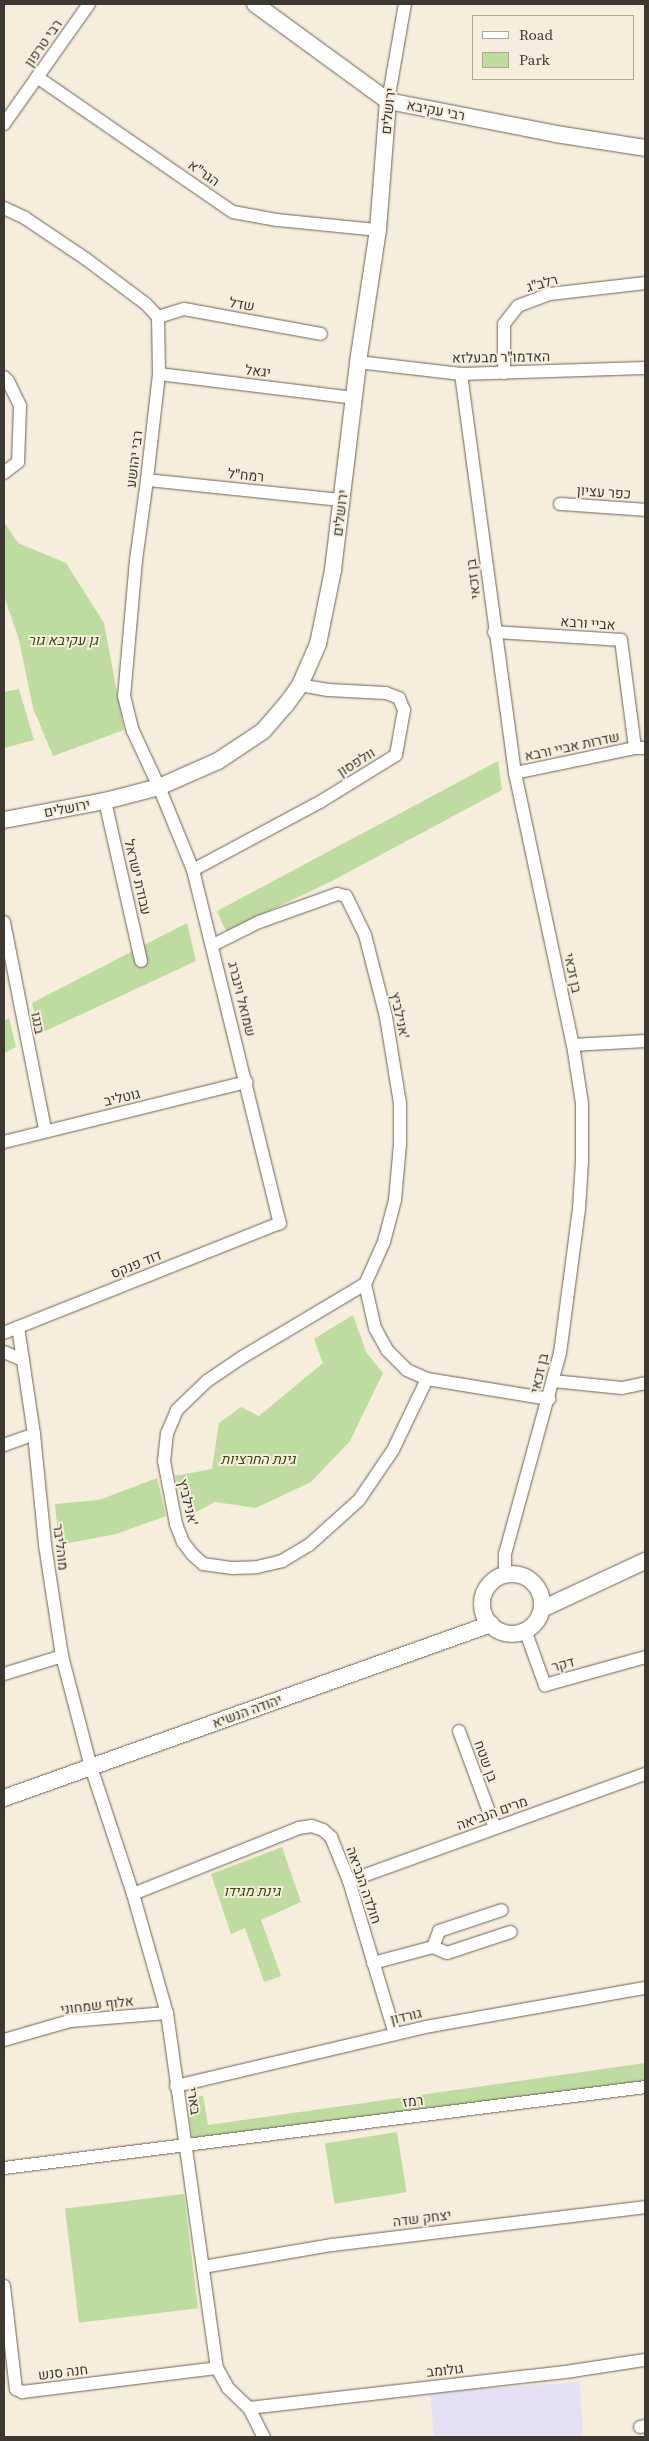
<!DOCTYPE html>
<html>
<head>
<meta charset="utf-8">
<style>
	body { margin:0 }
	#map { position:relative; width:649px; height:2441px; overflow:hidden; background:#f6eddc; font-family:"Source Serif 4",Heebo,serif }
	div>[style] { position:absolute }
	.education>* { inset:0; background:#e6e0f5 }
	.green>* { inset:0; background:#bedca0; transform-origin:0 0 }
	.roads { filter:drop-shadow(0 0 1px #6b6355) drop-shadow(0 0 1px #6b6355) }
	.minor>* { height:12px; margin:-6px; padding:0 6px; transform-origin:6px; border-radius:6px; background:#fff }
	.tertiary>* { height:16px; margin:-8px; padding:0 8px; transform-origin:8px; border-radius:8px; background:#fff }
	.tertiary>.ring { margin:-8px; padding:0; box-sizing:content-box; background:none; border:16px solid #fff; border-radius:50% }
	span { translate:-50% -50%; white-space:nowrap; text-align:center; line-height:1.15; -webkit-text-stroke:4px #f6eddc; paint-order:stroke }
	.street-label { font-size:14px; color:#3d3932 }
	.park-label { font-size:14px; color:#334a12; font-style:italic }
	.frame { position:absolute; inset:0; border:5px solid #3d3932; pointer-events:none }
	.legend { position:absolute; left:472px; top:15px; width:162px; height:65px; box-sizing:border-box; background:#f6eddc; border:1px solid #aca598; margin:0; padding:6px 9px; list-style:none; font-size:15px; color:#3d3932 }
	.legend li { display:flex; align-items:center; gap:10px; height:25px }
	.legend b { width:25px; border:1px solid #aca598 }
</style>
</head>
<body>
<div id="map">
	<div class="education">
		<i style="clip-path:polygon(580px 2382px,583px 2437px,434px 2437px,430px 2392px)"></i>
	</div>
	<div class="green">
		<i style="clip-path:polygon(4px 522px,18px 543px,66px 563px,104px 623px,124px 730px,53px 756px,33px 708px,19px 640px,4px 596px)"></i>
		<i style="clip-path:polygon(19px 689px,34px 740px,4px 748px,4px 692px)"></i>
		<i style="clip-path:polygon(498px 761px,502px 790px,330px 882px,226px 931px,217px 911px)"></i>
		<i style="clip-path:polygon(187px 923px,196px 961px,39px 1034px,32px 1003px)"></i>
		<i style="clip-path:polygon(9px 1018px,16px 1047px,4px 1053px,4px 1021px)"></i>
		<i style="clip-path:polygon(353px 1315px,366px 1352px,383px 1373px,350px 1441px,311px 1482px,256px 1508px,215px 1502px,189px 1516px,175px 1476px,212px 1469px,219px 1423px,241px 1407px,259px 1416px,323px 1363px,314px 1339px)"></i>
		<i style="clip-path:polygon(157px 1478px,166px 1516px,116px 1534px,59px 1545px,55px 1504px,99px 1500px)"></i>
		<i style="clip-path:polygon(282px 1847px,301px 1902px,261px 1920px,281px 1976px,264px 1982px,245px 1928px,231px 1934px,211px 1874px)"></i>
		<i style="clip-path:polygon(645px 2063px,645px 2082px,193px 2140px,186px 2097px,203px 2096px,208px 2125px)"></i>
		<i style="left:397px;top:2132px;width:61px;height:73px;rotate:81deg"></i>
		<i style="left:184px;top:2194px;width:115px;height:120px;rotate:83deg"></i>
	</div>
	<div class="roads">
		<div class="minor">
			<i style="left:37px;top:77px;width:238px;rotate:34.6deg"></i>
			<i style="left:233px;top:212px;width:45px;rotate:10.3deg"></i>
			<i style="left:277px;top:220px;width:101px;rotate:5.7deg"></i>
			<i style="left:388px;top:101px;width:98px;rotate:-80.1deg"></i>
			<i style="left:4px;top:124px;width:147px;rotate:-54.7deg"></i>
			<i style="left:4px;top:208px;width:23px;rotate:25deg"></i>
			<i style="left:25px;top:218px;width:73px;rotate:33.9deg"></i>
			<i style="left:86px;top:259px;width:75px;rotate:36.9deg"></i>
			<i style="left:146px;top:304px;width:18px;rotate:47deg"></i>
			<i style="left:158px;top:317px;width:57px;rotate:89deg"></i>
			<i style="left:159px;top:374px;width:107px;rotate:96.5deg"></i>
			<i style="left:147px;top:480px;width:81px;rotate:97.8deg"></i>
			<i style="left:136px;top:560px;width:137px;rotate:95deg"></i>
			<i style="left:124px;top:696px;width:36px;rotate:76deg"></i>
			<i style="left:133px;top:731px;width:62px;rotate:65.1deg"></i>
			<i style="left:159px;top:787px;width:90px;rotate:67.7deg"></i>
			<i style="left:193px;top:870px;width:364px;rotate:76.2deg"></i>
			<i style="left:280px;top:1223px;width:297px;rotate:158.3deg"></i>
			<i style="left:158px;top:317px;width:27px;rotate:-17deg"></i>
			<i style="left:184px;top:309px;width:139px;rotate:10.3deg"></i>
			<i style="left:358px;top:362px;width:104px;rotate:6.6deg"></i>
			<i style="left:461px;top:374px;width:184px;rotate:-1.9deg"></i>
			<i style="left:504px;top:373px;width:49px;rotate:-90deg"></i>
			<i style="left:504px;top:324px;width:23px;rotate:-52deg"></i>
			<i style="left:518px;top:306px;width:34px;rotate:-21deg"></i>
			<i style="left:550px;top:294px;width:96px;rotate:-6.6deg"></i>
			<i style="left:159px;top:374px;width:196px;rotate:7deg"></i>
			<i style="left:461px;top:374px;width:403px;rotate:82.3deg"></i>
			<i style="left:515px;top:773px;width:278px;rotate:78deg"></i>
			<i style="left:573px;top:1045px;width:59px;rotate:81.2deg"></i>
			<i style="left:582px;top:1103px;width:58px;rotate:90deg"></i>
			<i style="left:582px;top:1161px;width:48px;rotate:93.6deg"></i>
			<i style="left:579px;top:1209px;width:145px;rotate:97.5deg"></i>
			<i style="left:560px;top:1353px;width:208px;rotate:105.3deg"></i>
			<i style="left:505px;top:1554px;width:21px;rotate:90deg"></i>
			<i style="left:4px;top:377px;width:6px;rotate:45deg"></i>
			<i style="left:8px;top:381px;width:28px;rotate:64deg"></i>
			<i style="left:20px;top:406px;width:56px;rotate:92deg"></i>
			<i style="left:18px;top:462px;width:18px;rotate:142deg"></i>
			<i style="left:147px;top:480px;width:196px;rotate:5.9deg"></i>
			<i style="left:560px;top:504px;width:85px;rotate:4deg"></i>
			<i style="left:494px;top:632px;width:127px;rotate:3.6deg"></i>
			<i style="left:621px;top:640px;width:109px;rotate:82.6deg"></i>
			<i style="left:515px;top:773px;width:123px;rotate:-11.8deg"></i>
			<i style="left:635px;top:748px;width:10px"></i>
			<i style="left:105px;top:801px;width:164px;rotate:77.3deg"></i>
			<i style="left:193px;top:870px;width:144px;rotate:-28.2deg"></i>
			<i style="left:320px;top:802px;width:89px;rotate:-31.7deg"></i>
			<i style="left:396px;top:755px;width:46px;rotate:-79.9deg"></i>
			<i style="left:404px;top:710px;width:13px;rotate:-113deg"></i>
			<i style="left:399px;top:698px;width:14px;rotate:-159deg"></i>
			<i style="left:386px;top:693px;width:58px;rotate:-177deg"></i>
			<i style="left:328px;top:690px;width:28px;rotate:-170deg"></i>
			<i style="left:4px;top:922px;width:212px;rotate:78.8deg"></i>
			<i style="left:213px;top:945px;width:51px;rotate:-26.6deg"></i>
			<i style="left:259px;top:922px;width:83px;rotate:-19.7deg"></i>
			<i style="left:337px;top:894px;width:9px;rotate:13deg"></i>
			<i style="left:346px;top:896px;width:43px;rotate:64deg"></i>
			<i style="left:365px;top:935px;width:85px;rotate:75.6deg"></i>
			<i style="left:386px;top:1017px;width:87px;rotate:80.8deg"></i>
			<i style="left:400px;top:1103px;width:41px;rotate:90deg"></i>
			<i style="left:400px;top:1144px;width:56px;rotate:95.1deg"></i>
			<i style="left:395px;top:1200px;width:43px;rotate:104.7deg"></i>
			<i style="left:384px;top:1242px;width:46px;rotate:114.3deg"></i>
			<i style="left:365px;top:1284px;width:144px;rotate:149.2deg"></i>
			<i style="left:241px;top:1358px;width:41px;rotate:145.9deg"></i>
			<i style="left:207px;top:1381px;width:42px;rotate:136deg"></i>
			<i style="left:177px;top:1410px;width:25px;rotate:113deg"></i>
			<i style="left:167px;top:1433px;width:28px;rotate:96deg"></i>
			<i style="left:164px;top:1461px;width:64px;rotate:79.2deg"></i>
			<i style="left:176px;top:1524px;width:19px;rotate:69deg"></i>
			<i style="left:183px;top:1542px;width:15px;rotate:53deg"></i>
			<i style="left:192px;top:1554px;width:15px;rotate:42deg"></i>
			<i style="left:203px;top:1564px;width:30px;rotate:8deg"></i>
			<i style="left:233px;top:1568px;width:24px;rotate:-2deg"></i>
			<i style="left:257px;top:1567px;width:26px;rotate:-13deg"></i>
			<i style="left:282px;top:1561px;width:31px;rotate:-31deg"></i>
			<i style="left:309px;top:1545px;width:67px;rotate:-42deg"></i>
			<i style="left:359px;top:1500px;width:60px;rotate:-55.8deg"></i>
			<i style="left:393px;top:1450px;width:79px;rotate:-64.4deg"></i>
			<i style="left:573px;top:1045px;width:72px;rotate:-3.2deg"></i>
			<i style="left:4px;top:1142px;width:250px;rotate:-13.9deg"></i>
			<i style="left:365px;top:1284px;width:45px;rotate:77.2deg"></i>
			<i style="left:375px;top:1328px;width:25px;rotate:61deg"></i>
			<i style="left:387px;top:1350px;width:28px;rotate:45deg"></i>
			<i style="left:407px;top:1370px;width:22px;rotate:24deg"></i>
			<i style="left:427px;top:1379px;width:124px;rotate:9.3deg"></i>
			<i style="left:18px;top:1327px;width:108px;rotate:81.5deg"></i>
			<i style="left:34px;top:1434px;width:112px;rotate:84.3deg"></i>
			<i style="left:45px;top:1545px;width:112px;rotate:81.3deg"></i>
			<i style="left:62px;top:1656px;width:115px;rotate:75.4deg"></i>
			<i style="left:91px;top:1767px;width:134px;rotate:71.7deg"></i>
			<i style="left:133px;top:1894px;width:124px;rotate:74.1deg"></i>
			<i style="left:167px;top:2013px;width:359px;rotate:82deg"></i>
			<i style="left:217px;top:2368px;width:23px;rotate:61deg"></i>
			<i style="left:228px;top:2388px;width:29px;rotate:44deg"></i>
			<i style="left:249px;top:2408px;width:33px;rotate:63deg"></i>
			<i style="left:4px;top:1352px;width:21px;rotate:23deg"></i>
			<i style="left:553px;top:1381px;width:69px;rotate:5.8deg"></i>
			<i style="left:622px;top:1388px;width:24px;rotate:-12deg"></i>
			<i style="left:4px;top:1445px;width:32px;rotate:-20deg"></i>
			<i style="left:525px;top:1630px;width:59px;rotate:70deg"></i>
			<i style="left:545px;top:1685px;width:104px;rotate:-15.6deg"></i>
			<i style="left:4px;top:1674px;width:61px;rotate:-17.2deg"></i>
			<i style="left:459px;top:1731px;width:103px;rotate:69.6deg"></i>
			<i style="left:349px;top:1881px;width:315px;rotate:-19.9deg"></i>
			<i style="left:133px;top:1894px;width:179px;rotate:-21.7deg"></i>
			<i style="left:299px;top:1828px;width:13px;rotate:-9deg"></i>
			<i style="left:312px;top:1826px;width:12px;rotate:20deg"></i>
			<i style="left:323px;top:1830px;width:11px;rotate:41deg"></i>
			<i style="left:331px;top:1837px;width:48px;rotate:67.8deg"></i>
			<i style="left:349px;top:1881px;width:160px;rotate:73.3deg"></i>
			<i style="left:433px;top:1947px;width:15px;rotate:23deg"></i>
			<i style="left:447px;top:1953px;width:67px;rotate:-18.2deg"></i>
			<i style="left:373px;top:1963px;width:62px;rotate:-14.9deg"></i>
			<i style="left:433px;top:1947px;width:17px;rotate:-69deg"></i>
			<i style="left:439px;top:1931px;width:66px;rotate:-18.4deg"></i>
			<i style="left:4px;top:2040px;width:69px;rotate:-16.1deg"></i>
			<i style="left:70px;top:2021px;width:97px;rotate:-4.7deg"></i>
			<i style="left:176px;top:2086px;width:256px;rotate:-13.3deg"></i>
			<i style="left:425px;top:2027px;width:223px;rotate:-10.1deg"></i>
			<i style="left:4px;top:2168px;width:646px;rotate:-7.2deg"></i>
			<i style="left:203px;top:2267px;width:131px;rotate:-9.7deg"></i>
			<i style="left:332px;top:2245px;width:315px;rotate:-6.9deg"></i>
			<i style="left:4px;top:2286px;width:104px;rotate:83.4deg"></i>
			<i style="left:16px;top:2389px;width:7px;rotate:27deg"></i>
			<i style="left:22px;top:2392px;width:196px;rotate:-7deg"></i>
			<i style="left:249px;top:2408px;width:325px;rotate:-6.5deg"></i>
			<i style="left:572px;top:2371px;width:74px;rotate:-8.6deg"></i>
			<i style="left:640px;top:2427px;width:5px;rotate:-11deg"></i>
		</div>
		<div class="tertiary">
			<i style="left:255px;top:4px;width:165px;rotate:36.1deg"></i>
			<i style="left:388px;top:101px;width:171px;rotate:11.1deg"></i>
			<i style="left:556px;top:134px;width:90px;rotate:8.9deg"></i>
			<i style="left:4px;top:820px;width:103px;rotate:-10.7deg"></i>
			<i style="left:105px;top:801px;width:56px;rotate:-14.5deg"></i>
			<i style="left:159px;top:787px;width:64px;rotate:-23.8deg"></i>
			<i style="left:218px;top:761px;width:54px;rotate:-33.7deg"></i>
			<i style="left:263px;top:731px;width:33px;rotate:-49deg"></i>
			<i style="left:285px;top:706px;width:26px;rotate:-54deg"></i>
			<i style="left:300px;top:685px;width:45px;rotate:-66.3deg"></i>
			<i style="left:318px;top:644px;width:76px;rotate:-78.5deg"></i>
			<i style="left:333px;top:570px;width:209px;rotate:-83.1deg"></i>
			<i style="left:358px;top:362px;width:134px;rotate:-81.4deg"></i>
			<i style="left:378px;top:230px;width:129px;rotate:-85.6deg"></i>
			<i class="ring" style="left:482px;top:1574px;width:44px;height:44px"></i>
			<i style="left:542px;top:1609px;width:114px;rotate:-25deg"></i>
			<i style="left:4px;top:1798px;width:517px;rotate:-19.66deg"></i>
		</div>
	</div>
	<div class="street-label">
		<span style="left:43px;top:43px;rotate:-55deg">רבי טרפון</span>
		<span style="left:436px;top:110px;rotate:11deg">רבי עקיבא</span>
		<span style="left:388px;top:111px;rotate:-84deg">ירושלים</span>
		<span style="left:204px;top:173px;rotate:35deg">הגר"א</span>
		<span style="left:542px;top:283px;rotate:-15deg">רלב"ג</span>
		<span style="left:242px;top:304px;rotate:10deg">שדל</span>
		<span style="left:501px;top:357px;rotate:-1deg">האדמו"ר מבעלזא</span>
		<span style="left:258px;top:371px;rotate:7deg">יגאל</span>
		<span style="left:134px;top:459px;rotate:-83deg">רבי יהושע</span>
		<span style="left:246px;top:475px;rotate:6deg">רמח"ל</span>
		<span style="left:604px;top:492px;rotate:4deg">כפר עציון</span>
		<span style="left:340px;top:513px;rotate:-83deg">ירושלים</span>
		<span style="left:473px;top:579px;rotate:-97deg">בן זכאי</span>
		<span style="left:588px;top:623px;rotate:4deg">אביי ורבא</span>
		<span style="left:572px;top:746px;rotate:-12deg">שדרות אביי ורבא</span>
		<span style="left:356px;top:762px;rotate:-32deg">וולפסון</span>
		<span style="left:67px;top:808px;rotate:-11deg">ירושלים</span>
		<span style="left:138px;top:877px;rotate:77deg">עבודת ישראל</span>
		<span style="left:573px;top:973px;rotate:78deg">בן זכאי</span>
		<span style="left:242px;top:999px;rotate:76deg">שמואל וינברג</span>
		<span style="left:400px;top:1015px;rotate:78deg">אנילביץ'</span>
		<span style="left:38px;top:1023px;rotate:79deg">בנגו</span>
		<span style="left:122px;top:1097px;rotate:-13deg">גוטליב</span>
		<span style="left:136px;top:1264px;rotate:-22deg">דוד פנקס</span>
		<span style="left:539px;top:1373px;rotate:-77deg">בן זכאי</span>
		<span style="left:188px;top:1502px;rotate:77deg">אנילביץ'</span>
		<span style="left:61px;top:1547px;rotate:83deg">מוהליבר</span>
		<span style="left:563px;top:1664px;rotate:-15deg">דקר</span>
		<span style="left:247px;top:1711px;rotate:-20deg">יהודה הנשיא</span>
		<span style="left:486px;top:1761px;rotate:70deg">בן שטח</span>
		<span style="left:492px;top:1813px;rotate:-20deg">מרים הנביאה</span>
		<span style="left:364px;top:1885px;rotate:71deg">חולדה הנביאה</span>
		<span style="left:97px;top:2005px;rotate:-7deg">אלוף שמחוני</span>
		<span style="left:406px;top:2016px;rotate:-13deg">גורדון</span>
		<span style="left:194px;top:2101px;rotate:81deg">בארי</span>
		<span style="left:413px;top:2101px;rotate:-7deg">רמז</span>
		<span style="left:422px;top:2218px;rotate:-7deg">יצחק שדה</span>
		<span style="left:445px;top:2370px;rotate:-6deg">גולומב</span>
		<span style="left:63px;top:2372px;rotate:-7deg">חנה סנש</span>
	</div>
	<div class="park-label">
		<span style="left:63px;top:640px">גן עקיבא גור</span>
		<span style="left:258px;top:1459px">גינת החרציות</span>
		<span style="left:252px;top:1891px">גינת מגידו</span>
	</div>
	<div class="frame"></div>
	<ul class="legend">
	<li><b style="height:6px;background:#fff"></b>Road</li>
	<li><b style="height:14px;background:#bedca0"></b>Park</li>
	</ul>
</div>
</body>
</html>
